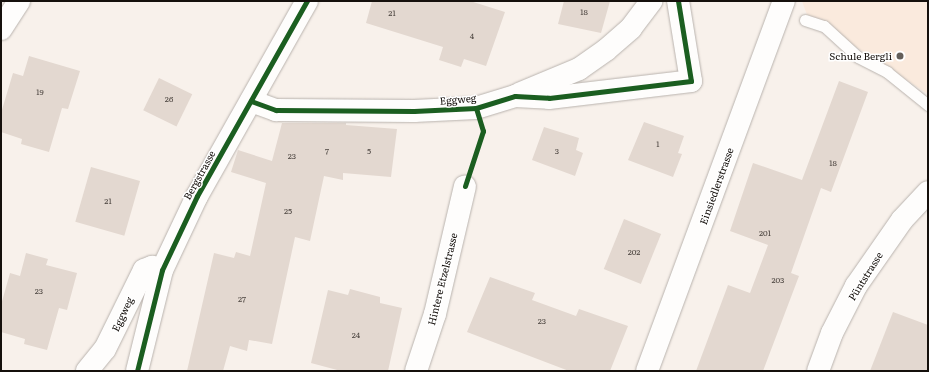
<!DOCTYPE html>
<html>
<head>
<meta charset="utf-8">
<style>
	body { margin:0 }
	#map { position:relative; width:929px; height:372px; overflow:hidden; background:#f8f1eb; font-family:Literata,serif }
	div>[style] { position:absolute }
	.built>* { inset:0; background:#faeadd }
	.building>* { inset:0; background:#e3d8d0; transform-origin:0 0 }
	.roads { filter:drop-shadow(0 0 1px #b9b3ae) drop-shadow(0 0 1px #b9b3ae) }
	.lane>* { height:11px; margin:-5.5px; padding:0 5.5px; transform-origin:5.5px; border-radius:5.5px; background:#fefdfc }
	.street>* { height:22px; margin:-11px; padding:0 11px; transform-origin:11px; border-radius:11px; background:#fefdfc }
	.secondary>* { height:22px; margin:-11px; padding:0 11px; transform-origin:11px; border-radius:11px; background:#fefdfc }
	.cycleway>* { height:5px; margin:-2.5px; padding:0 2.5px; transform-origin:2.5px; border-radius:2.5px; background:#1b5e20 }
	.dots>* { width:11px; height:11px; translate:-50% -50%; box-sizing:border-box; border:2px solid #fff; border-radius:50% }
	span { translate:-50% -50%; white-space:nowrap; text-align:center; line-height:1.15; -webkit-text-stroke:3px #fff; paint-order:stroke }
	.number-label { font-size:8px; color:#4b443f }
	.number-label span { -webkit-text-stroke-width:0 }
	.poi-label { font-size:10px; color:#15100c }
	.right { translate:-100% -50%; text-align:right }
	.street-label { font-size:10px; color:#15100c }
	.frame { position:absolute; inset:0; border:2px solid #15100c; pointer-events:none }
</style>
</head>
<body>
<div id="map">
	<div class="built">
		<i style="clip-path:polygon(802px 1px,928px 1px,928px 94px,807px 15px)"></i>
	</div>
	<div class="building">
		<i style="clip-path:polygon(372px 1px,470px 1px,505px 12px,486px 66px,464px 59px,461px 67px,439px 60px,443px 47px,366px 23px)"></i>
		<i style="clip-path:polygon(564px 1px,610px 1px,601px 33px,558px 24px)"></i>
		<i style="clip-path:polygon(29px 56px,80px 71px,68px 109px,62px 108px,49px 152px,21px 144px,22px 139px,1px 132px,1px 113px,13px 73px,23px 76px)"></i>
		<i style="left:159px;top:78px;width:37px;height:36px;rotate:26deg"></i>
		<i style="clip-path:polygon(839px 81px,868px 92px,831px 192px,821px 188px,791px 273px,799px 276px,763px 371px,696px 371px,728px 285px,750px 293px,768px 245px,730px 231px,753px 163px,802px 180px)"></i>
		<i style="clip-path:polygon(644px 122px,684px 136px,678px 153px,682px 154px,673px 177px,628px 160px)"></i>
		<i style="clip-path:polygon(282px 123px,346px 123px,346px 125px,397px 129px,391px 177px,343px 173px,343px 180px,324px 176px,310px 241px,295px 237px,272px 344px,249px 340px,247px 351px,230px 346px,223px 371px,187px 371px,214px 253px,234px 258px,236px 252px,250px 256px,266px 183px,231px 172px,238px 150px,272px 161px)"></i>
		<i style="clip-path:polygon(544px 127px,579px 138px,576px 150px,583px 153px,575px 176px,532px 160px)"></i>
		<i style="left:91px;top:167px;width:51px;height:57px;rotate:16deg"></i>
		<i style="left:624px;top:219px;width:40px;height:54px;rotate:22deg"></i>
		<i style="clip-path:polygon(26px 253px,48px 259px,46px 265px,77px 273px,67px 310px,59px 308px,47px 350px,24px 344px,25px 339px,1px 332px,1px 305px,10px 273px,20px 276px)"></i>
		<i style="clip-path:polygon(490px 277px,535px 293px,532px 300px,576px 316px,579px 309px,628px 326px,610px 371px,569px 371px,467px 332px)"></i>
		<i style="clip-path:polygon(350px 289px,380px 297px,380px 303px,402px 308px,388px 371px,341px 371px,311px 363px,328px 290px,348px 295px)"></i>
		<i style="clip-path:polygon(893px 312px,928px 325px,928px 371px,870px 371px)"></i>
	</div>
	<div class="roads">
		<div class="lane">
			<i style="left:805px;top:20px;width:20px;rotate:18deg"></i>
			<i style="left:824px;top:26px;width:46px;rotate:42.4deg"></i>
			<i style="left:858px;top:57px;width:33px;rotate:27deg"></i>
			<i style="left:887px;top:72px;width:53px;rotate:38.8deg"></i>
		</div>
		<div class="street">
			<i style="left:1px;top:29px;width:33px;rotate:-57deg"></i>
			<i style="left:519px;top:94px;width:65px;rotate:-22.6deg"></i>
			<i style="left:579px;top:69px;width:33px;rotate:-35deg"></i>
			<i style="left:606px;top:50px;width:33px;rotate:-41deg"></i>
			<i style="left:631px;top:28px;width:34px;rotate:-53deg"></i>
			<i style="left:251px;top:101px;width:27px;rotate:20deg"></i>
			<i style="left:276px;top:110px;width:138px;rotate:0.4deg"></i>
			<i style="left:414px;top:111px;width:62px;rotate:-2.8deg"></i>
			<i style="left:476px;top:108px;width:41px;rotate:-17.1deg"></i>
			<i style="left:515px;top:96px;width:34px;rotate:3deg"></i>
			<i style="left:549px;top:98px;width:143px;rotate:-6.8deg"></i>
			<i style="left:691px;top:81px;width:81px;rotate:-99.2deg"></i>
			<i style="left:87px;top:371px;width:28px;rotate:-51deg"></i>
			<i style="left:105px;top:349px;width:88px;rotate:-63.7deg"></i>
			<i style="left:144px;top:270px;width:9px;rotate:-21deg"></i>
			<i style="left:152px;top:267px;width:10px;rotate:17deg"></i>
			<i style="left:416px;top:371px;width:60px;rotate:-71.6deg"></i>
			<i style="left:435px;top:314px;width:131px;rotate:-76.8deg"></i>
			<i style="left:818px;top:371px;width:40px;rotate:-69.8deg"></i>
			<i style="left:832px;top:333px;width:53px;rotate:-62.9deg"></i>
			<i style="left:856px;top:286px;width:80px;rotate:-55.1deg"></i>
			<i style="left:902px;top:220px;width:38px;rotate:-47deg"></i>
		</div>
		<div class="secondary">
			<i style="left:137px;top:371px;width:104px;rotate:-76.1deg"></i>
			<i style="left:162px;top:270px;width:82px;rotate:-64.7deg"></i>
			<i style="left:197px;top:196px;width:224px;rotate:-60.6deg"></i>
			<i style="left:647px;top:371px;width:395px;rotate:-69.7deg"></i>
		</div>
	</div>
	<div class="cycleway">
		<i style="left:251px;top:101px;width:27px;rotate:20deg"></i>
		<i style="left:276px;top:110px;width:138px;rotate:0.4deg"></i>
		<i style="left:414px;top:111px;width:62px;rotate:-2.8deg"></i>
		<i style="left:476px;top:108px;width:41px;rotate:-17.1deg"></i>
		<i style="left:515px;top:96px;width:34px;rotate:3deg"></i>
		<i style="left:549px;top:98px;width:143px;rotate:-6.8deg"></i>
		<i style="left:691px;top:81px;width:81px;rotate:-99.2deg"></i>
		<i style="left:465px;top:186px;width:58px;rotate:-71.9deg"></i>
		<i style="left:483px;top:131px;width:24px;rotate:-107deg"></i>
		<i style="left:137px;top:371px;width:104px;rotate:-76.1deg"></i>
		<i style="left:162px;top:270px;width:82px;rotate:-64.7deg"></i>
		<i style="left:197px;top:196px;width:224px;rotate:-60.6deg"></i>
	</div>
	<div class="dots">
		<i style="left:900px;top:56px;background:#645f5a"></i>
	</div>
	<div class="number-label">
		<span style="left:584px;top:12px">18</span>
		<span style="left:392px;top:13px">21</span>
		<span style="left:472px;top:36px">4</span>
		<span style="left:40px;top:92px">19</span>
		<span style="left:169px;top:99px">26</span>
		<span style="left:658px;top:144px">1</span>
		<span style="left:327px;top:151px">7</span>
		<span style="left:369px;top:151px">5</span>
		<span style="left:557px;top:151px">3</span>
		<span style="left:292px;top:156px">23</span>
		<span style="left:833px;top:163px">18</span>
		<span style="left:108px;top:201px">21</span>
		<span style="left:288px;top:211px">25</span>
		<span style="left:765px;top:233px">201</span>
		<span style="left:634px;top:252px">202</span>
		<span style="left:778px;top:280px">203</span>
		<span style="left:39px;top:291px">23</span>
		<span style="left:242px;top:299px">27</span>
		<span style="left:542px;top:321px">23</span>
		<span style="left:356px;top:335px">24</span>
	</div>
	<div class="poi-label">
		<span class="right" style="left:892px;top:56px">Schule Bergli</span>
	</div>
	<div class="street-label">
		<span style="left:458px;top:99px;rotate:-5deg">Eggweg</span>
		<span style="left:199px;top:175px;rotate:-61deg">Bergstrasse</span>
		<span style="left:716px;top:186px;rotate:-70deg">Einsiedlerstrasse</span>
		<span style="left:865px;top:276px;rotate:-58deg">Püntstrasse</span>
		<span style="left:442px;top:279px;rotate:-76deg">Hintere Etzelstrasse</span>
		<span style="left:122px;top:314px;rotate:-65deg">Eggweg</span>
	</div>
	<div class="frame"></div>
</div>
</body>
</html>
